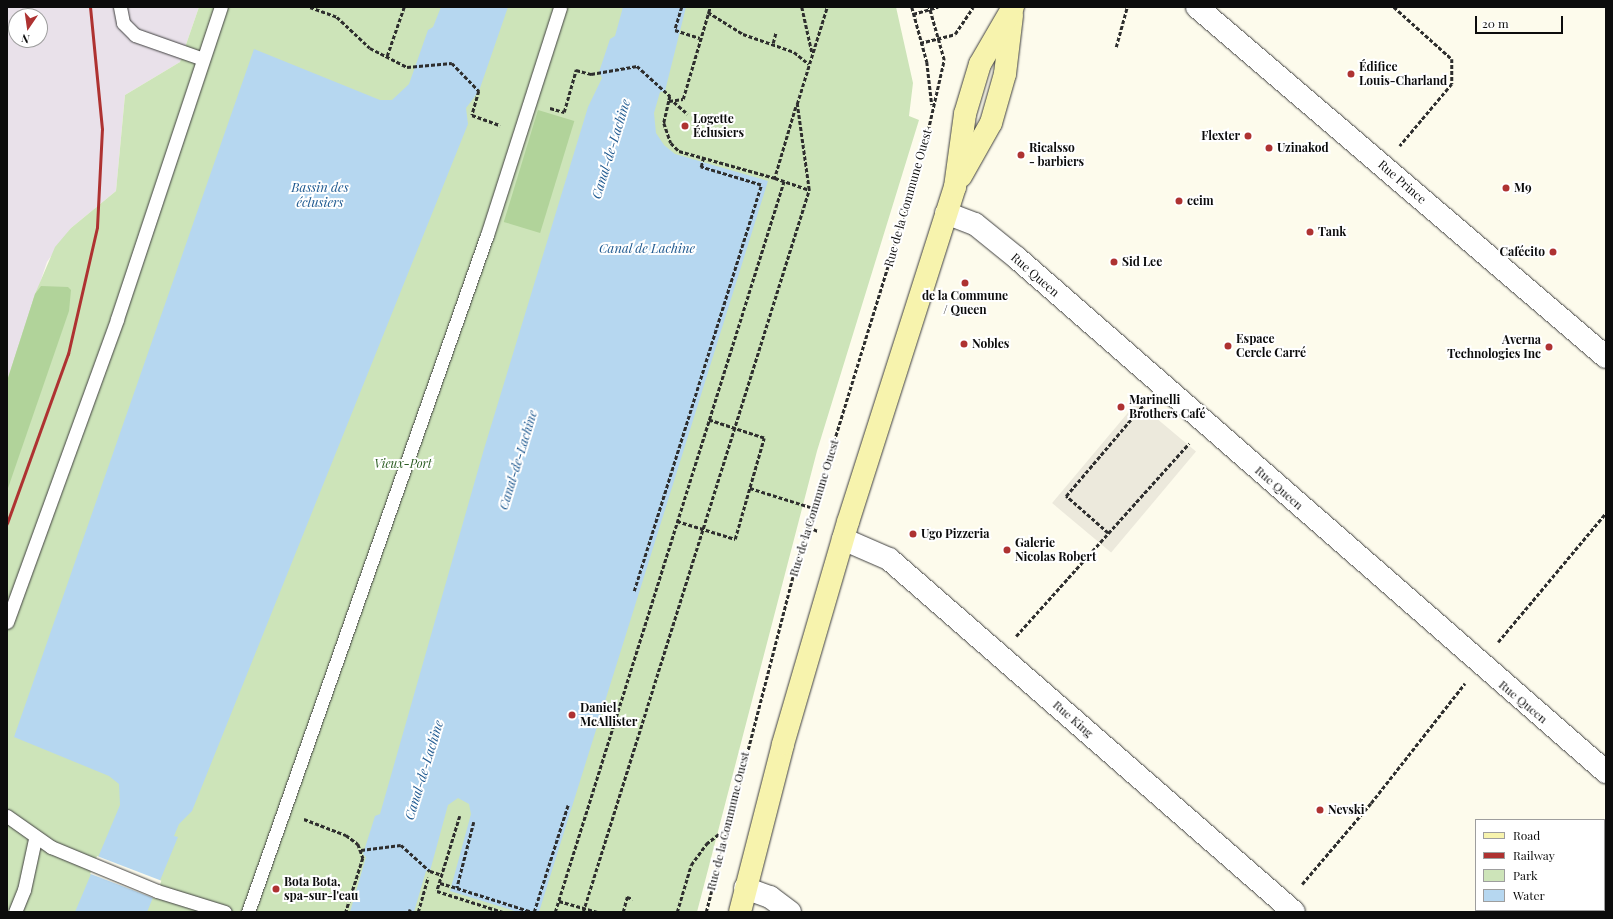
<!DOCTYPE html>
<html>
<head>
<meta charset="utf-8">
<style>
	body { margin:0 }
	#map { position:relative; width:1613px; height:919px; overflow:hidden; background:#fdfbec; font-family:"Playfair Display",serif }
	div>[style] { position:absolute }
	.industrial>* { inset:0; background:#e9e1ea }
	.green>* { inset:0; background:#cde4b9 }
	.forest>* { inset:0; background:#b1d39a; transform-origin:0 0 }
	.plaza>* { inset:0; background:#ece9dc; transform-origin:0 0 }
	.water>* { inset:0; background:#b6d7f0 }
	.pier>* { inset:0; background:#fdfbec; transform-origin:0 0 }
	.path>* { height:2.5px; margin-top:-1.25px; transform-origin:0; background:repeating-linear-gradient(90deg,#2e2e2e 0 4px,transparent 0 6px) }
	.roads { filter:drop-shadow(0 0 1px #3f3f3f) drop-shadow(0 0 1px #3f3f3f) }
	.lane>* { height:13px; margin:-6.5px; padding:0 6.5px; transform-origin:6.5px; border-radius:6.5px; background:#fff }
	.street>* { height:22px; margin:-11px; padding:0 11px; transform-origin:11px; border-radius:11px; background:#fff }
	.secondary>* { height:22px; margin:-11px; padding:0 11px; transform-origin:11px; border-radius:11px; background:#f7f3ad }
	.rail>* { height:3px; margin:-1.5px; padding:0 1.5px; transform-origin:1.5px; border-radius:1.5px; background:#ae3231 }
	.dots>* { width:11px; height:11px; translate:-50% -50%; box-sizing:border-box; border:2px solid #fff; border-radius:50% }
	span { translate:-50% -50%; white-space:nowrap; text-align:center; line-height:1.15; -webkit-text-stroke:4px #fff; paint-order:stroke }
	.poi-label { font-size:12px; color:#0c0c0c; font-weight:700 }
	.left { translate:0 -50%; text-align:left }
	.right { translate:-100% -50%; text-align:right }
	.street-label { font-size:12px; color:#0c0c0c }
	.park-label { font-size:12px; color:#2c5d23; font-style:italic }
	.water-label { font-size:13px; color:#215b91; font-style:italic }
	.frame { position:absolute; inset:0; border:8px solid #0c0c0c; pointer-events:none }
	.legend { position:absolute; left:1475px; top:819px; width:130px; height:92px; box-sizing:border-box; background:#fff; border:1px solid #9e9e9e; margin:0; padding:5px 7px; list-style:none; font-size:12px; color:#0c0c0c }
	.legend li { display:flex; align-items:center; gap:8px; height:20px }
	.legend b { width:20px; border:1px solid #9e9e9e }
	.north { position:absolute; left:8px; top:8px; width:40px; height:40px; box-sizing:border-box; background:#fff; border:1px solid #9e9e9e; border-radius:50%; rotate:193deg; font-size:11px; font-weight:700; line-height:16px; text-align:center; color:#0c0c0c }
	.north::after { content:''; display:block; margin:auto; width:14px; height:18px; background:#ae3231; clip-path:polygon(50% 0,100% 100%,50% 72%,0 100%) }
	.scale { position:absolute; left:1475px; top:16px; width:88px; height:18px; box-sizing:border-box; border:2px solid #0c0c0c; border-top:0; padding-left:5px; font-size:12px; line-height:14px; white-space:nowrap; color:#0c0c0c; -webkit-text-stroke:3px #fff; paint-order:stroke }
</style>
</head>
<body>
<div id="map">
	<div class="industrial">
		<i style="clip-path:polygon(evenodd,7px 7px,199px 7px,180px 62px,125px 95px,116px 191px,71px 228px,47px 262px,7px 381px,7px 7px,16px 16px,40px 16px,40px 40px,16px 40px,16px 16px)"></i>
	</div>
	<div class="green">
		<i style="clip-path:polygon(199px 7px,896px 7px,913px 83px,909px 116px,919px 120px,817px 451px,697px 912px,7px 912px,7px 381px,35px 294px,55px 247px,71px 228px,116px 191px,125px 95px,180px 62px)"></i>
	</div>
	<div class="forest">
		<i style="left:538px;top:110px;width:38px;height:117px;rotate:17deg"></i>
		<i style="clip-path:polygon(41px 286px,68px 287px,71px 290px,69px 311px,7px 491px,7px 381px,35px 294px)"></i>
	</div>
	<div class="plaza">
		<i style="left:1137px;top:402px;width:77px;height:132px;rotate:40deg"></i>
	</div>
	<div class="water">
		<i style="clip-path:polygon(441px 7px,508px 7px,479px 91px,466px 108px,468px 124px,192px 811px,179px 824px,174px 836px,178px 837px,147px 912px,75px 912px,120px 805px,119px 784px,109px 776px,14px 737px,254px 49px,380px 100px,392px 100px,409px 84px,428px 30px,433px 27px)"></i>
		<i style="clip-path:polygon(623px 7px,686px 7px,665px 91px,660px 92px,654px 113px,656px 133px,664px 145px,675px 154px,768px 181px,539px 912px,518px 912px,450px 891px,471px 814px,469px 804px,458px 798px,448px 805px,430px 871px,426px 871px,414px 912px,350px 912px,366px 857px,363px 854px,375px 816px,380px 814px,484px 449px,588px 107px,602px 78px,599px 72px,610px 39px,615px 36px)"></i>
	</div>
	<div class="pier">
		<i style="left:97px;top:856px;width:69px;height:19px;rotate:21deg"></i>
	</div>
	<div class="path">
		<i style="left:310px;top:7px;width:29px;rotate:20deg"></i>
		<i style="left:337px;top:17px;width:45px;rotate:43.2deg"></i>
		<i style="left:370px;top:48px;width:42px;rotate:27.2deg"></i>
		<i style="left:407px;top:67px;width:45px;rotate:-5.1deg"></i>
		<i style="left:452px;top:63px;width:39px;rotate:46deg"></i>
		<i style="left:479px;top:91px;width:25px;rotate:106deg"></i>
		<i style="left:472px;top:115px;width:30px;rotate:20deg"></i>
		<i style="left:682px;top:7px;width:24px;rotate:107deg"></i>
		<i style="left:675px;top:30px;width:26px;rotate:18deg"></i>
		<i style="left:802px;top:7px;width:46px;rotate:77.5deg"></i>
		<i style="left:912px;top:7px;width:57px;rotate:74.7deg"></i>
		<i style="left:927px;top:62px;width:43px;rotate:83.4deg"></i>
		<i style="left:1394px;top:7px;width:78px;rotate:41.9deg"></i>
		<i style="left:1452px;top:59px;width:25px;rotate:90deg"></i>
		<i style="left:1452px;top:84px;width:81px;rotate:130deg"></i>
		<i style="left:708px;top:12px;width:41px;rotate:32.2deg"></i>
		<i style="left:743px;top:34px;width:54px;rotate:19.4deg"></i>
		<i style="left:794px;top:52px;width:19px;rotate:39deg"></i>
		<i style="left:913px;top:14px;width:26px;rotate:-16deg"></i>
		<i style="left:773px;top:43px;width:11px;rotate:-75deg"></i>
		<i style="left:920px;top:43px;width:36px;rotate:-14deg"></i>
		<i style="left:955px;top:34px;width:32px;rotate:-56deg"></i>
		<i style="left:1116px;top:47px;width:41px;rotate:-74.6deg"></i>
		<i style="left:387px;top:56px;width:52px;rotate:-70.9deg"></i>
		<i style="left:669px;top:101px;width:23px;rotate:103deg"></i>
		<i style="left:664px;top:123px;width:21px;rotate:71deg"></i>
		<i style="left:671px;top:143px;width:11px;rotate:45deg"></i>
		<i style="left:679px;top:151px;width:100px;rotate:15.7deg"></i>
		<i style="left:674px;top:102px;width:18px;rotate:41deg"></i>
		<i style="left:796px;top:107px;width:74px;rotate:106.5deg"></i>
		<i style="left:775px;top:178px;width:36px;rotate:19deg"></i>
		<i style="left:550px;top:108px;width:15px;rotate:16deg"></i>
		<i style="left:564px;top:112px;width:44px;rotate:-74.1deg"></i>
		<i style="left:576px;top:70px;width:16px;rotate:15deg"></i>
		<i style="left:591px;top:74px;width:47px;rotate:-9.9deg"></i>
		<i style="left:637px;top:66px;width:45px;rotate:42.3deg"></i>
		<i style="left:670px;top:96px;width:5px;rotate:101deg"></i>
		<i style="left:669px;top:101px;width:14px;rotate:-8deg"></i>
		<i style="left:683px;top:99px;width:96px;rotate:-73.6deg"></i>
		<i style="left:750px;top:488px;width:66px;rotate:17.6deg"></i>
		<i style="left:677px;top:521px;width:61px;rotate:17.2deg"></i>
		<i style="left:735px;top:539px;width:105px;rotate:-74deg"></i>
		<i style="left:764px;top:438px;width:58px;rotate:-161.9deg"></i>
		<i style="left:808px;top:527px;width:11px;rotate:22deg"></i>
		<i style="left:1108px;top:533px;width:56px;rotate:-138.6deg"></i>
		<i style="left:1066px;top:496px;width:122px;rotate:-49.7deg"></i>
		<i style="left:634px;top:591px;width:425px;rotate:-72.6deg"></i>
		<i style="left:761px;top:185px;width:63px;rotate:-163.3deg"></i>
		<i style="left:701px;top:167px;width:9px;rotate:-77deg"></i>
		<i style="left:1016px;top:636px;width:259px;rotate:-48.1deg"></i>
		<i style="left:1498px;top:642px;width:168px;rotate:-50.1deg"></i>
		<i style="left:460px;top:816px;width:78px;rotate:107deg"></i>
		<i style="left:437px;top:891px;width:69px;rotate:17.7deg"></i>
		<i style="left:304px;top:819px;width:45px;rotate:20.9deg"></i>
		<i style="left:346px;top:835px;width:15px;rotate:37deg"></i>
		<i style="left:358px;top:844px;width:15px;rotate:70deg"></i>
		<i style="left:363px;top:858px;width:57px;rotate:107.5deg"></i>
		<i style="left:474px;top:822px;width:68px;rotate:104.4deg"></i>
		<i style="left:457px;top:888px;width:79px;rotate:17.7deg"></i>
		<i style="left:361px;top:850px;width:40px;rotate:-7.1deg"></i>
		<i style="left:401px;top:845px;width:39px;rotate:42deg"></i>
		<i style="left:430px;top:871px;width:13px;rotate:18deg"></i>
		<i style="left:440px;top:883px;width:18px;rotate:16deg"></i>
		<i style="left:1302px;top:884px;width:106px;rotate:-49.6deg"></i>
		<i style="left:1371px;top:803px;width:152px;rotate:-51.9deg"></i>
		<i style="left:559px;top:901px;width:40px;rotate:16deg"></i>
		<i style="left:409px;top:912px;width:3px;rotate:-72deg"></i>
		<i style="left:418px;top:912px;width:36px;rotate:-74deg"></i>
		<i style="left:534px;top:912px;width:112px;rotate:-72.4deg"></i>
		<i style="left:555px;top:912px;width:766px;rotate:-72.61deg"></i>
		<i style="left:583px;top:912px;width:757px;rotate:-72.62deg"></i>
		<i style="left:809px;top:190px;width:87px;rotate:-97.9deg"></i>
		<i style="left:797px;top:104px;width:102px;rotate:-72.8deg"></i>
		<i style="left:623px;top:912px;width:16px;rotate:-75deg"></i>
		<i style="left:627px;top:897px;width:6px;rotate:18deg"></i>
		<i style="left:677px;top:912px;width:49px;rotate:-73.4deg"></i>
		<i style="left:691px;top:865px;width:26px;rotate:-54deg"></i>
		<i style="left:706px;top:844px;width:23px;rotate:-38deg"></i>
		<i style="left:706px;top:912px;width:355px;rotate:-75.5deg"></i>
		<i style="left:795px;top:568px;width:439px;rotate:-72.9deg"></i>
		<i style="left:924px;top:148px;width:90px;rotate:-77.2deg"></i>
		<i style="left:944px;top:60px;width:55px;rotate:-105.8deg"></i>
	</div>
	<div class="roads">
		<div class="lane">
			<i style="left:120px;top:7px;width:16px;rotate:79deg"></i>
			<i style="left:123px;top:23px;width:17px;rotate:45deg"></i>
			<i style="left:135px;top:35px;width:72px;rotate:19.4deg"></i>
			<i style="left:7px;top:622px;width:322px;rotate:-70deg"></i>
			<i style="left:117px;top:319px;width:329px;rotate:-71.6deg"></i>
			<i style="left:7px;top:816px;width:54px;rotate:35.2deg"></i>
			<i style="left:51px;top:847px;width:115px;rotate:22.5deg"></i>
			<i style="left:157px;top:891px;width:71px;rotate:17.2deg"></i>
			<i style="left:15px;top:912px;width:24px;rotate:-68deg"></i>
			<i style="left:24px;top:890px;width:52px;rotate:-77.8deg"></i>
			<i style="left:248px;top:912px;width:718px;rotate:-70.56deg"></i>
			<i style="left:487px;top:235px;width:239px;rotate:-72.2deg"></i>
		</div>
		<div class="street">
			<i style="left:1197px;top:7px;width:538px;rotate:40.56deg"></i>
			<i style="left:946px;top:213px;width:31px;rotate:21deg"></i>
			<i style="left:975px;top:224px;width:54px;rotate:39deg"></i>
			<i style="left:1017px;top:258px;width:782px;rotate:41.11deg"></i>
			<i style="left:843px;top:539px;width:50px;rotate:23.5deg"></i>
			<i style="left:889px;top:559px;width:537px;rotate:41.08deg"></i>
			<i style="left:745px;top:888px;width:27px;rotate:20deg"></i>
			<i style="left:770px;top:897px;width:25px;rotate:37deg"></i>
		</div>
		<div class="secondary">
			<i style="left:961px;top:176px;width:61px;rotate:-60.5deg"></i>
			<i style="left:991px;top:123px;width:51px;rotate:-74.1deg"></i>
			<i style="left:1005px;top:74px;width:59px;rotate:-83.2deg"></i>
			<i style="left:740px;top:912px;width:173px;rotate:-75.6deg"></i>
			<i style="left:783px;top:744px;width:231px;rotate:-73.7deg"></i>
			<i style="left:848px;top:522px;width:352px;rotate:-72.3deg"></i>
			<i style="left:955px;top:187px;width:74px;rotate:-82.2deg"></i>
			<i style="left:965px;top:114px;width:52px;rotate:-73.3deg"></i>
			<i style="left:980px;top:64px;width:66px;rotate:-59.9deg"></i>
		</div>
	</div>
	<div class="rail">
		<i style="left:7px;top:523px;width:180px;rotate:-70.2deg"></i>
		<i style="left:68px;top:354px;width:130px;rotate:-77.1deg"></i>
		<i style="left:97px;top:227px;width:98px;rotate:-87.1deg"></i>
		<i style="left:102px;top:129px;width:123px;rotate:-95.6deg"></i>
	</div>
	<div class="dots">
		<i style="left:1351px;top:74px;background:#ae3231"></i>
		<i style="left:685px;top:126px;background:#ae3231"></i>
		<i style="left:1248px;top:136px;background:#ae3231"></i>
		<i style="left:1269px;top:148px;background:#ae3231"></i>
		<i style="left:1021px;top:155px;background:#ae3231"></i>
		<i style="left:1506px;top:188px;background:#ae3231"></i>
		<i style="left:1179px;top:201px;background:#ae3231"></i>
		<i style="left:1310px;top:232px;background:#ae3231"></i>
		<i style="left:1553px;top:252px;background:#ae3231"></i>
		<i style="left:1114px;top:262px;background:#ae3231"></i>
		<i style="left:965px;top:283px;background:#ae3231"></i>
		<i style="left:964px;top:344px;background:#ae3231"></i>
		<i style="left:1228px;top:346px;background:#ae3231"></i>
		<i style="left:1549px;top:347px;background:#ae3231"></i>
		<i style="left:1121px;top:407px;background:#ae3231"></i>
		<i style="left:913px;top:534px;background:#ae3231"></i>
		<i style="left:1007px;top:550px;background:#ae3231"></i>
		<i style="left:572px;top:715px;background:#ae3231"></i>
		<i style="left:1320px;top:810px;background:#ae3231"></i>
		<i style="left:276px;top:889px;background:#ae3231"></i>
	</div>
	<div class="poi-label">
		<span class="left" style="left:1359px;top:74px">Édifice<br>Louis-Charland</span>
		<span class="left" style="left:693px;top:126px">Logette<br>Éclusiers</span>
		<span class="right" style="left:1240px;top:136px">Flexter</span>
		<span class="left" style="left:1029px;top:155px">Ricalsso<br>- barbiers</span>
		<span class="left" style="left:1277px;top:148px">Uzinakod</span>
		<span class="left" style="left:1514px;top:188px">M9</span>
		<span class="left" style="left:1187px;top:201px">ceim</span>
		<span class="left" style="left:1318px;top:232px">Tank</span>
		<span class="right" style="left:1545px;top:252px">Cafécito</span>
		<span class="left" style="left:1122px;top:262px">Sid Lee</span>
		<span style="left:965px;top:303px">de la Commune<br>/ Queen</span>
		<span class="left" style="left:1236px;top:346px">Espace<br>Cercle Carré</span>
		<span class="right" style="left:1541px;top:347px">Averna<br>Technologies Inc</span>
		<span class="left" style="left:972px;top:344px">Nobles</span>
		<span class="left" style="left:1129px;top:407px">Marinelli<br>Brothers Café</span>
		<span class="left" style="left:921px;top:534px">Ugo Pizzeria</span>
		<span class="left" style="left:1015px;top:550px">Galerie<br>Nicolas Robert</span>
		<span class="left" style="left:580px;top:715px">Daniel<br>McAllister</span>
		<span class="left" style="left:1328px;top:810px">Nevski</span>
		<span class="left" style="left:284px;top:889px">Bota Bota,<br>spa-sur-l'eau</span>
	</div>
	<div class="street-label">
		<span style="left:1402px;top:182px;rotate:41deg">Rue Prince</span>
		<span style="left:908px;top:198px;rotate:-74deg">Rue de la Commune Ouest</span>
		<span style="left:1035px;top:275px;rotate:41deg">Rue Queen</span>
		<span style="left:1279px;top:488px;rotate:41deg">Rue Queen</span>
		<span style="left:814px;top:508px;rotate:-73deg">Rue de la Commune Ouest</span>
		<span style="left:1523px;top:702px;rotate:40deg">Rue Queen</span>
		<span style="left:1073px;top:719px;rotate:41deg">Rue King</span>
		<span style="left:728px;top:821px;rotate:-76deg">Rue de la Commune Ouest</span>
	</div>
	<div class="park-label">
		<span style="left:403px;top:464px">Vieux-Port</span>
	</div>
	<div class="water-label">
		<span style="left:611px;top:149px;rotate:-73deg">Canal-de-Lachine</span>
		<span style="left:320px;top:195px">Bassin des<br>éclusiers</span>
		<span style="left:647px;top:248px">Canal de Lachine</span>
		<span style="left:518px;top:460px;rotate:-73deg">Canal-de-Lachine</span>
		<span style="left:424px;top:770px;rotate:-73deg">Canal-de-Lachine</span>
	</div>
	<div class="frame"></div>
	<ul class="legend">
	<li><b style="height:5px;background:#f7f3ad"></b>Road</li>
	<li><b style="height:5px;background:#ae3231"></b>Railway</li>
	<li><b style="height:11px;background:#cde4b9"></b>Park</li>
	<li><b style="height:11px;background:#b6d7f0"></b>Water</li>
	</ul>
	<div class="north">N</div>
	<div class="scale">20 m</div>
</div>
</body>
</html>
